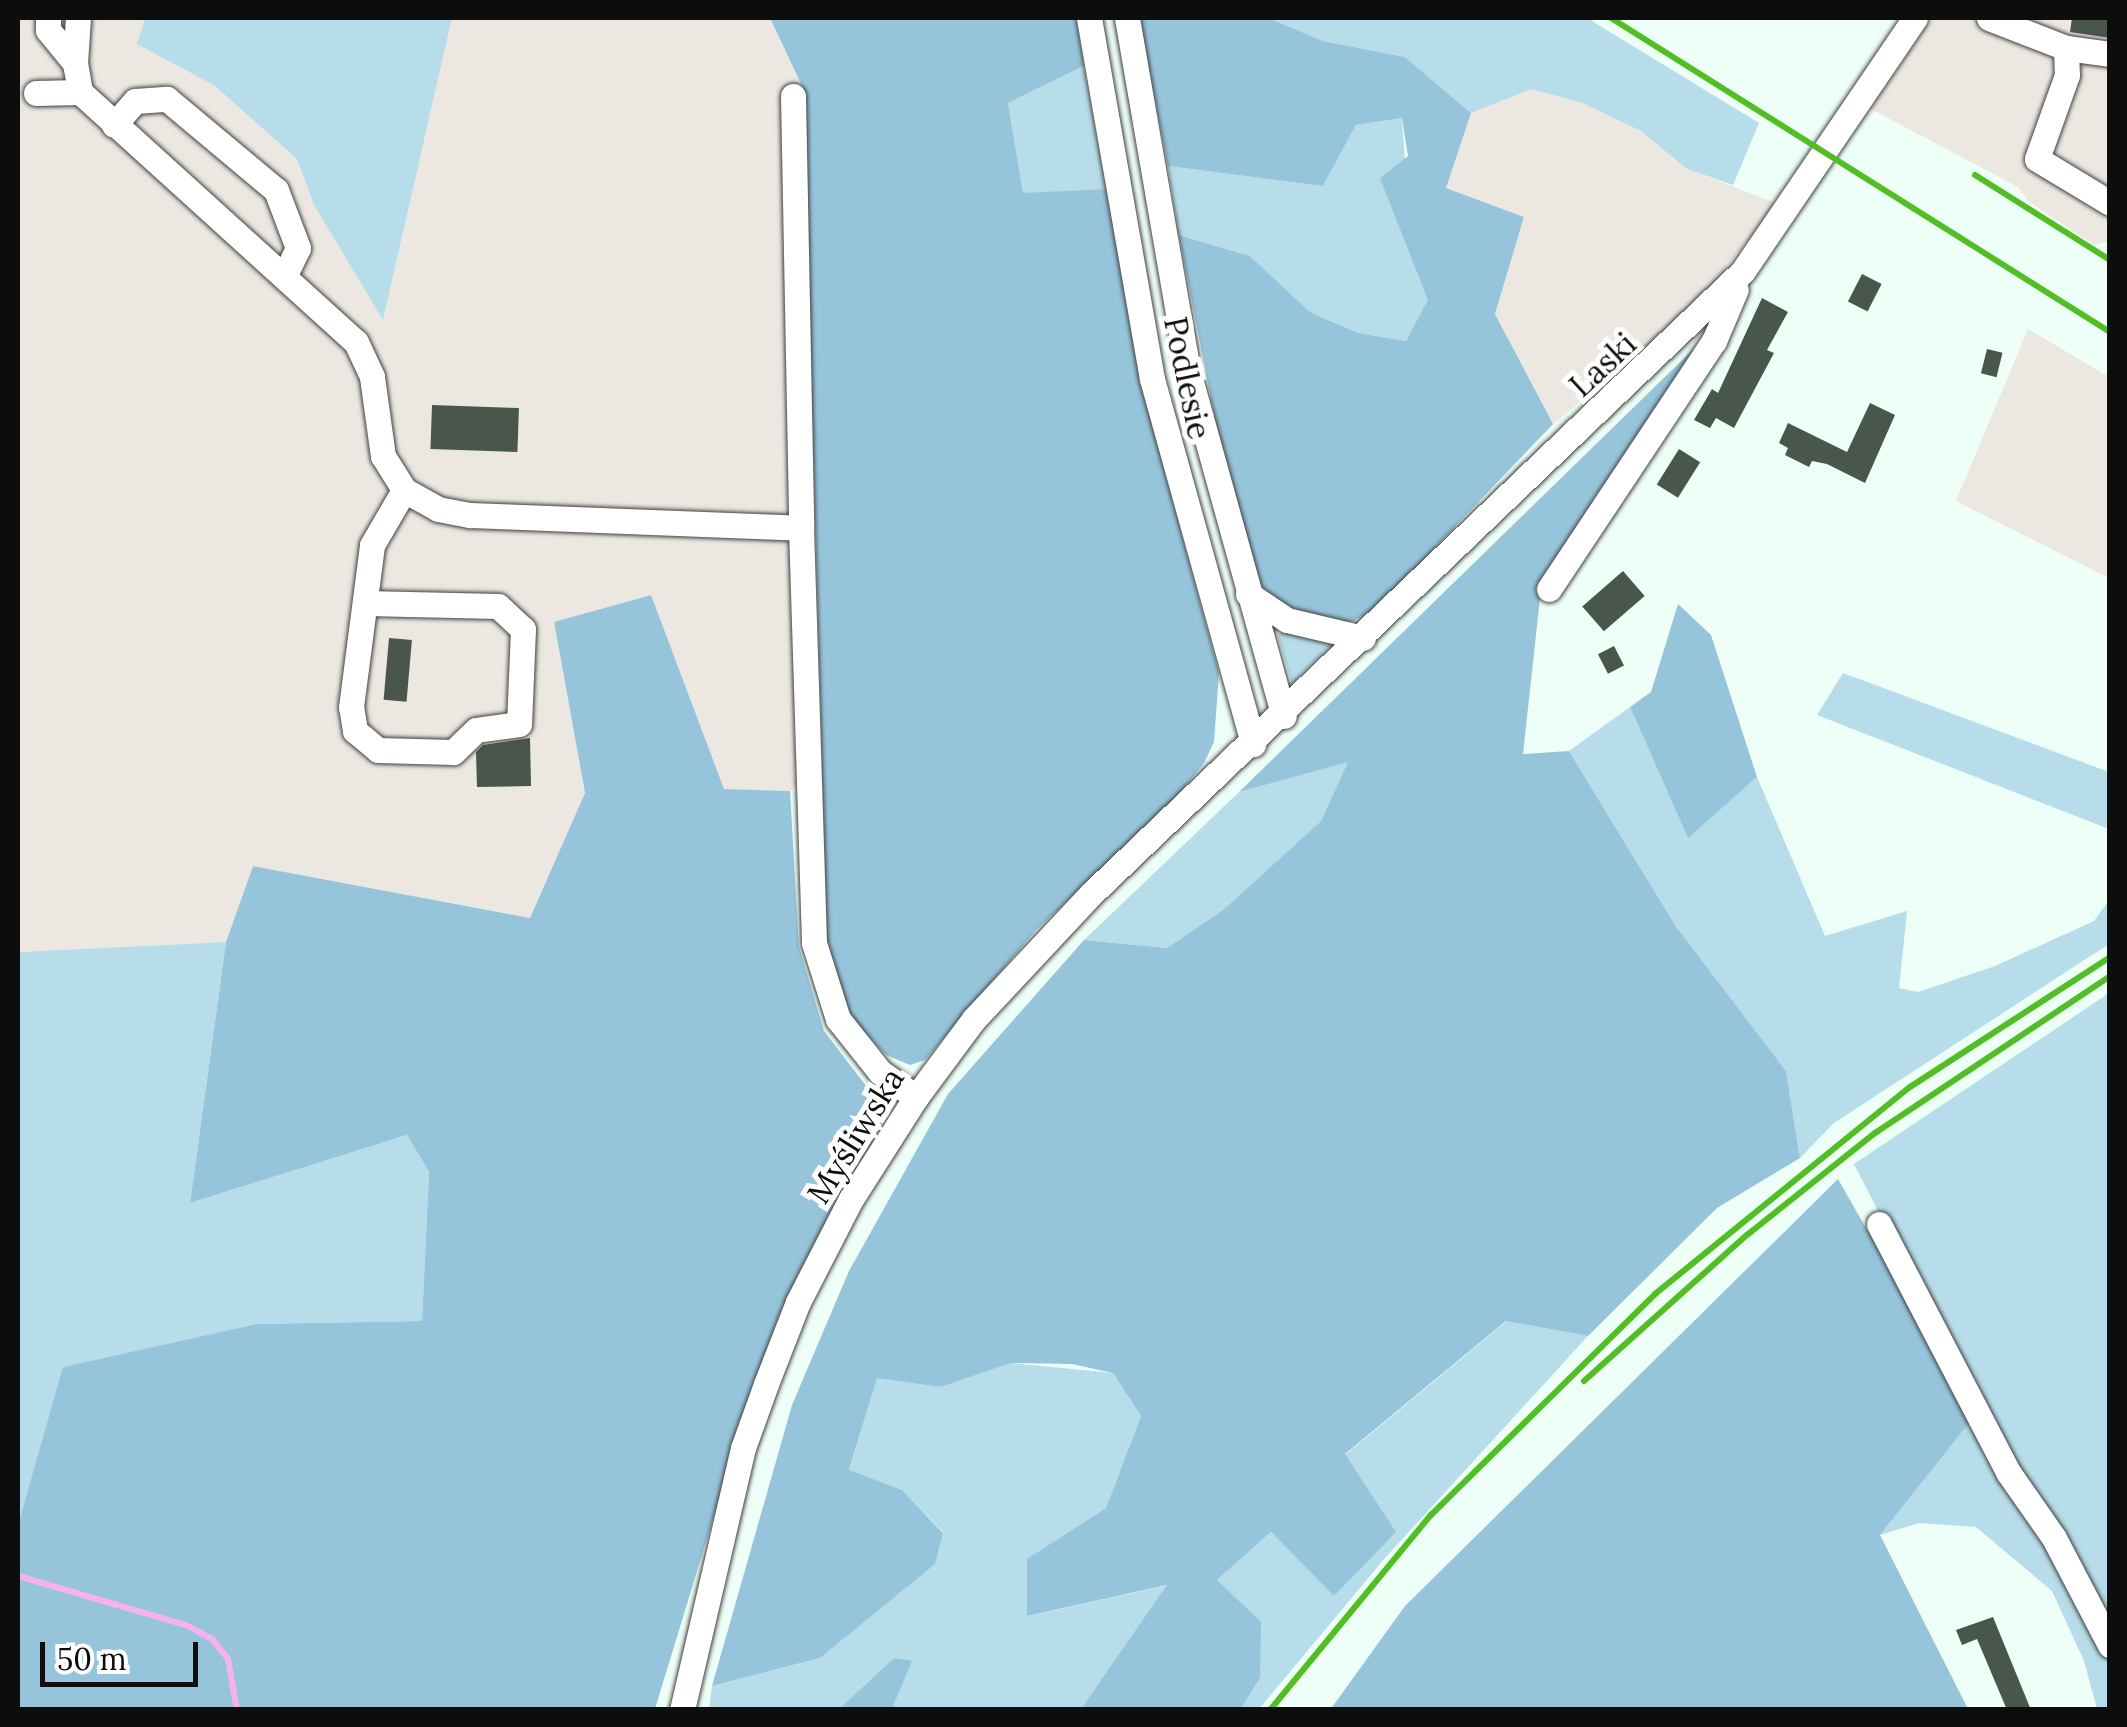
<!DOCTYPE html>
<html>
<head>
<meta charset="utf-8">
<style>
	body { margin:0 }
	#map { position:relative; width:2127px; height:1727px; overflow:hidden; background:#edfff7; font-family:Lora,serif }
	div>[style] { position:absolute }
	.industrial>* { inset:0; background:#ece8e1 }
	.green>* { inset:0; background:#b7ddea }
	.forest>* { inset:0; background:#96c5db }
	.stream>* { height:6px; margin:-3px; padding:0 3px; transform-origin:3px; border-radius:3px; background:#f7b2ee }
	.building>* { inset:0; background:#49564b; transform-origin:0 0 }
	.roads { filter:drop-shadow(0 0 2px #404040) drop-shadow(0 0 2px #404040) }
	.minor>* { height:25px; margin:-12.5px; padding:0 12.5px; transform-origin:12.5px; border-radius:12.5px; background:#fff }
	.rail>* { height:6px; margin:-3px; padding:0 3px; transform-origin:3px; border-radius:3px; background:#51bf23 }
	span { translate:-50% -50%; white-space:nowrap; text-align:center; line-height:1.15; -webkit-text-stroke:10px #fff; paint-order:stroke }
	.street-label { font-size:32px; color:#0d0d0d }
	.frame { position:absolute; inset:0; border:20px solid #0d0d0d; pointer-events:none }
	.scale { position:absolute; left:40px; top:1642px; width:158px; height:45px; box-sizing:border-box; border:5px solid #0d0d0d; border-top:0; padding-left:12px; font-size:30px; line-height:35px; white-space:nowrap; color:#0d0d0d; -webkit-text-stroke:8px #fff; paint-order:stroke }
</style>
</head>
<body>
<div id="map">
	<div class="industrial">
		<i style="clip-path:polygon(18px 18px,145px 18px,138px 44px,215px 86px,297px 159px,314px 205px,383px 319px,452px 18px,770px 18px,803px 88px,821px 763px,790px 791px,724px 790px,650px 595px,554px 623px,585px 793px,530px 918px,253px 866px,226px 942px,18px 952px)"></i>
		<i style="clip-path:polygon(1932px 18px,2109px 18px,2109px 241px,2094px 245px,2028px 201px,2018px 187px,1871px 109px)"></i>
		<i style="clip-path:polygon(1531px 88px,1580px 102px,1641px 131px,1688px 169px,1778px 204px,1685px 316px,1553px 424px,1495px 314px,1524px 217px,1446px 188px,1471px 113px)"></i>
		<i style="clip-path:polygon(2028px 329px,2109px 377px,2109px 578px,1956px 501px)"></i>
	</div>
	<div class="green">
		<i style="clip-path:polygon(145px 18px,452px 18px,383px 320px,314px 205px,297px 159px,215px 86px,137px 44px)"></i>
		<i style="clip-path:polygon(1268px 18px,1587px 18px,1759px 123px,1733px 185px,1687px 169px,1641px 131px,1580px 102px,1531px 89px,1471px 113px,1405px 57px,1323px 41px)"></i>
		<i style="clip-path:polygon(1084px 66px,1106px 189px,1023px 194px,1008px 103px)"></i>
		<i style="clip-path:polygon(1402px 118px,1411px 251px,1429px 300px,1406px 341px,1358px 333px,1310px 312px,1250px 256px,1179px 235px,1168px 166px,1323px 186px,1356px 125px)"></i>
		<i style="clip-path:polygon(1284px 629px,1337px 640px,1292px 684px,1278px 636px)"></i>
		<i style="clip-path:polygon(1843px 673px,2109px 772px,2109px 829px,1817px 715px)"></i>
		<i style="clip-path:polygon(1630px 707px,1688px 837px,1757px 777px,1825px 936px,1907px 911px,1899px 988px,1918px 992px,1995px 966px,2094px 921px,2109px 900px,2109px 944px,1834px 1123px,1800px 1158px,1786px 1071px,1675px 925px,1569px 751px)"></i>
		<i style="clip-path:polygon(1349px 761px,1321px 821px,1223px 910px,1167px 948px,1084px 940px,1239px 792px)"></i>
		<i style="clip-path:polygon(226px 942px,190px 1203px,407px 1135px,429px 1172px,422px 1321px,256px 1324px,64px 1367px,18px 1525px,18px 952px)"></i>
		<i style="clip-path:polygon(2109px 993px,2109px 1633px,1979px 1408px,1854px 1164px)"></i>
		<i style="clip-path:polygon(1507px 1321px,1588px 1336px,1385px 1558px,1259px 1709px,1241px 1709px,1260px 1678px,1216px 1581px,1271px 1532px,1335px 1596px,1345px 1455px)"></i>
		<i style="clip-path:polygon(1011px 1363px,1113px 1373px,1141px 1416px,1106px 1508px,1027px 1560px,1028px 1616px,1169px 1585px,1081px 1709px,892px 1709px,911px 1662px,894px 1658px,839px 1709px,709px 1710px,712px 1686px,820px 1658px,935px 1563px,943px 1532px,902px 1490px,849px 1471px,877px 1377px,941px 1387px)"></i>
		<i style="clip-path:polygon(1974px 1417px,2109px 1656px,2109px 1709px,2097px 1709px,2084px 1661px,2052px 1591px,1976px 1527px,1919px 1523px,1880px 1535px)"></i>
	</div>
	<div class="forest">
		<i style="clip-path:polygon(770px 18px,1076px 18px,1084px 66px,1008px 103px,1023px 193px,1106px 189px,1146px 402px,1219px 673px,1214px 742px,1204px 763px,1171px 804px,1036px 930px,925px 1060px,910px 1065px,886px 1055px,849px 1016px,827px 944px,803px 88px)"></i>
		<i style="clip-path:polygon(1139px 18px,1268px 18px,1323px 41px,1405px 57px,1471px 113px,1446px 188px,1524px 217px,1495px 314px,1553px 424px,1375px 610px,1353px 621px,1325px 622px,1282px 607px,1261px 586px,1229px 491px,1179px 235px,1250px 256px,1310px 312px,1358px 333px,1406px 341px,1428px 300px,1380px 178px,1408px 156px,1402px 118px,1356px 125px,1323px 186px,1168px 166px)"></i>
		<i style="clip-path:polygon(1712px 331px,1541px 589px,1523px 754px,1569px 751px,1675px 925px,1786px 1071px,1800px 1158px,1717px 1208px,1588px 1336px,1506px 1321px,1345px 1454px,1396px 1532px,1334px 1596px,1271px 1532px,1217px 1580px,1261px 1622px,1260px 1678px,1241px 1709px,1081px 1709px,1167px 1585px,1027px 1616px,1027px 1559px,1106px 1508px,1141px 1416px,1113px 1373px,1072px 1364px,1011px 1363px,941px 1387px,877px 1378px,849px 1470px,902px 1490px,943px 1533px,935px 1564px,820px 1658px,712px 1686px,792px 1405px,849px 1271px,948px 1094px,1084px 940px,1167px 948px,1223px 910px,1321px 821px,1348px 762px,1239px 792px)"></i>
		<i style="clip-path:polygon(651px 595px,724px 789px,790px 791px,799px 947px,824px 1031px,883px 1108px,882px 1125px,800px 1275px,755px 1381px,655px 1709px,18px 1709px,18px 1525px,63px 1367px,256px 1324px,422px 1321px,429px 1172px,407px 1135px,190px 1203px,226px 942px,253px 866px,530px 918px,585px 793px,554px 622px)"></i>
		<i style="clip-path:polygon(1678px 604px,1711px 635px,1757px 777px,1688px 838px,1630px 707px,1651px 692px)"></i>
		<i style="clip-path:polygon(1838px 1179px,1974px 1417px,1880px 1535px,1968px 1709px,1330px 1710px,1405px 1606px)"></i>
		<i style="clip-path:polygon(894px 1658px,912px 1661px,892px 1709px,839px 1709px)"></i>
	</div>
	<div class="stream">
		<i style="left:18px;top:1576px;width:175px;rotate:16.3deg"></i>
		<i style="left:186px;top:1625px;width:30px;rotate:28deg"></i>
		<i style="left:212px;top:1639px;width:26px;rotate:51deg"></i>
		<i style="left:228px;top:1659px;width:52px;rotate:80deg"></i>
	</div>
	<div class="building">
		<i style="clip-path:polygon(2072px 18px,2110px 18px,2110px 38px,2070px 32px)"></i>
		<i style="left:1862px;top:274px;width:22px;height:31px;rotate:27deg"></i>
		<i style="clip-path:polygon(1762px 298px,1788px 312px,1767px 350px,1774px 353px,1734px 428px,1716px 418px,1710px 428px,1694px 420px,1712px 389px,1718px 393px)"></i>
		<i style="left:1987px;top:349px;width:16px;height:25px;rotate:14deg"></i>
		<i style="clip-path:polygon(1870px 403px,1895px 415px,1865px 483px,1827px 464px,1812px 461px,1809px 467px,1785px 455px,1788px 448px,1779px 443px,1788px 423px,1847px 452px)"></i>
		<i style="left:432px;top:405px;width:87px;height:44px;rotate:2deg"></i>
		<i style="left:1679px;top:449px;width:25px;height:42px;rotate:32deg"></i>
		<i style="left:1623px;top:571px;width:33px;height:54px;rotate:49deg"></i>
		<i style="left:389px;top:638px;width:23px;height:62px;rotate:5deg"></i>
		<i style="left:1614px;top:646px;width:22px;height:18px;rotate:63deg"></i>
		<i style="clip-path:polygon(530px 738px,531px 786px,477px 787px,476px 752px,483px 745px)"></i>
		<i style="clip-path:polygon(1993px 1617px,2031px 1710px,2007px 1710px,1977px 1639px,1962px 1645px,1956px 1630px)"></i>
	</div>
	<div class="roads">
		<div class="minor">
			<i style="left:48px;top:18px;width:12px;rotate:90deg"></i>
			<i style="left:48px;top:30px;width:43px;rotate:50.7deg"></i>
			<i style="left:75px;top:63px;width:29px;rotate:80deg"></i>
			<i style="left:80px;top:92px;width:372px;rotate:42.2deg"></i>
			<i style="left:356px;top:342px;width:38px;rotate:65deg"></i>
			<i style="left:372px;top:377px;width:80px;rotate:82.1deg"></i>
			<i style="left:383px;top:456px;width:40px;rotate:58deg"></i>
			<i style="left:404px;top:490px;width:39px;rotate:29deg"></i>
			<i style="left:438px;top:509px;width:33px;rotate:11deg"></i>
			<i style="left:470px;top:515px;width:331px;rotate:2.2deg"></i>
			<i style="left:801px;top:528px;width:415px;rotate:88.2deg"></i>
			<i style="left:814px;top:943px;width:80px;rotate:72.5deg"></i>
			<i style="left:838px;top:1019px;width:68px;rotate:51.6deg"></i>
			<i style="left:880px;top:1072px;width:44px;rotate:34.8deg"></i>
			<i style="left:1089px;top:18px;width:366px;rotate:80.1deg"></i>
			<i style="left:1152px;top:379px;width:379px;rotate:74.5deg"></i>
			<i style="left:1127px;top:18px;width:358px;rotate:80.2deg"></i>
			<i style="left:1188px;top:371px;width:358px;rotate:74.5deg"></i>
			<i style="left:1989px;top:18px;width:83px;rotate:21.3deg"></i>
			<i style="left:2066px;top:48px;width:44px;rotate:7.8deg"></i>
			<i style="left:2066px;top:48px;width:27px;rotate:88deg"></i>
			<i style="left:2067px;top:75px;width:89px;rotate:109.7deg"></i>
			<i style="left:2037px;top:159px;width:85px;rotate:31.1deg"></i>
			<i style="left:75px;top:63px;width:45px;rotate:-86.2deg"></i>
			<i style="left:36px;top:93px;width:44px;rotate:-1.3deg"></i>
			<i style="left:793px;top:96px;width:432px;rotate:88.9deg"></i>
			<i style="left:114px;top:125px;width:32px;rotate:-49deg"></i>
			<i style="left:135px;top:101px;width:32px;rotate:-4deg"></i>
			<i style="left:167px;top:99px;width:142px;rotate:39.9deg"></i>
			<i style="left:276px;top:190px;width:62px;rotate:69.2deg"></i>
			<i style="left:298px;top:248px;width:32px;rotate:116deg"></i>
			<i style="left:1549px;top:589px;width:298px;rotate:-56.4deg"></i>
			<i style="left:1714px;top:341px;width:56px;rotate:-67.1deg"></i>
			<i style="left:1248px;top:594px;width:47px;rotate:33.7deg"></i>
			<i style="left:1287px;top:620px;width:78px;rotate:13.3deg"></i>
			<i style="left:365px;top:603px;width:133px;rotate:1.3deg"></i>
			<i style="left:498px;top:606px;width:34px;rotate:43deg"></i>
			<i style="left:523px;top:629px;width:95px;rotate:92.4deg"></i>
			<i style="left:519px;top:724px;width:43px;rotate:172.1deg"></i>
			<i style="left:476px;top:730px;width:32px;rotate:136deg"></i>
			<i style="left:453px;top:752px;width:75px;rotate:-178.5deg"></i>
			<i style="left:378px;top:750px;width:30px;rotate:-140deg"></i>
			<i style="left:355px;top:731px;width:24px;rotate:-99deg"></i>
			<i style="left:351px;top:707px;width:163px;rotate:-82.6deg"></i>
			<i style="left:372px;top:545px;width:64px;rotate:-59.8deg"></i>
			<i style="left:1879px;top:1224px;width:280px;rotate:62.5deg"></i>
			<i style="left:2008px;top:1472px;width:80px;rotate:55.1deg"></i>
			<i style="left:2054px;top:1538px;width:121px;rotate:62.4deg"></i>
			<i style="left:682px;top:1710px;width:269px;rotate:-76.9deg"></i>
			<i style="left:743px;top:1448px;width:68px;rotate:-70.2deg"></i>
			<i style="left:766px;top:1384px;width:88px;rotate:-68.7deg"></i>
			<i style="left:798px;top:1302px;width:116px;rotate:-62.8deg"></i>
			<i style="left:851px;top:1199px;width:121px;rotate:-57.5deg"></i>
			<i style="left:916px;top:1097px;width:97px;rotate:-53.4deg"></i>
			<i style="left:974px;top:1019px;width:170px;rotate:-46.9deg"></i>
			<i style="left:1090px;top:895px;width:903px;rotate:-43.7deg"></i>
			<i style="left:1743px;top:271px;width:306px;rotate:-55.8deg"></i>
		</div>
	</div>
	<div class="rail">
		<i style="left:1611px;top:18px;width:590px;rotate:32.18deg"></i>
		<i style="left:1975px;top:175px;width:160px;rotate:32.2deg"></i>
		<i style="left:1584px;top:1381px;width:219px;rotate:-41.9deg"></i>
		<i style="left:1747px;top:1235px;width:164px;rotate:-38.6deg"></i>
		<i style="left:1875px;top:1133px;width:283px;rotate:-33.7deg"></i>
		<i style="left:1270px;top:1710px;width:253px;rotate:-50.5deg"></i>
		<i style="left:1431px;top:1515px;width:315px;rotate:-44.6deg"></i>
		<i style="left:1655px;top:1294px;width:328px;rotate:-39.1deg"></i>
		<i style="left:1910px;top:1087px;width:239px;rotate:-33deg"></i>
	</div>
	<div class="street-label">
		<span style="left:1603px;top:365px;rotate:-43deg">Laski</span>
		<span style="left:1187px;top:378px;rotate:78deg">Podlesie</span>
		<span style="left:856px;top:1136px;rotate:-58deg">Myśliwska</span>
	</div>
	<div class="frame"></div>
	<div class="scale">50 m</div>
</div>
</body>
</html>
